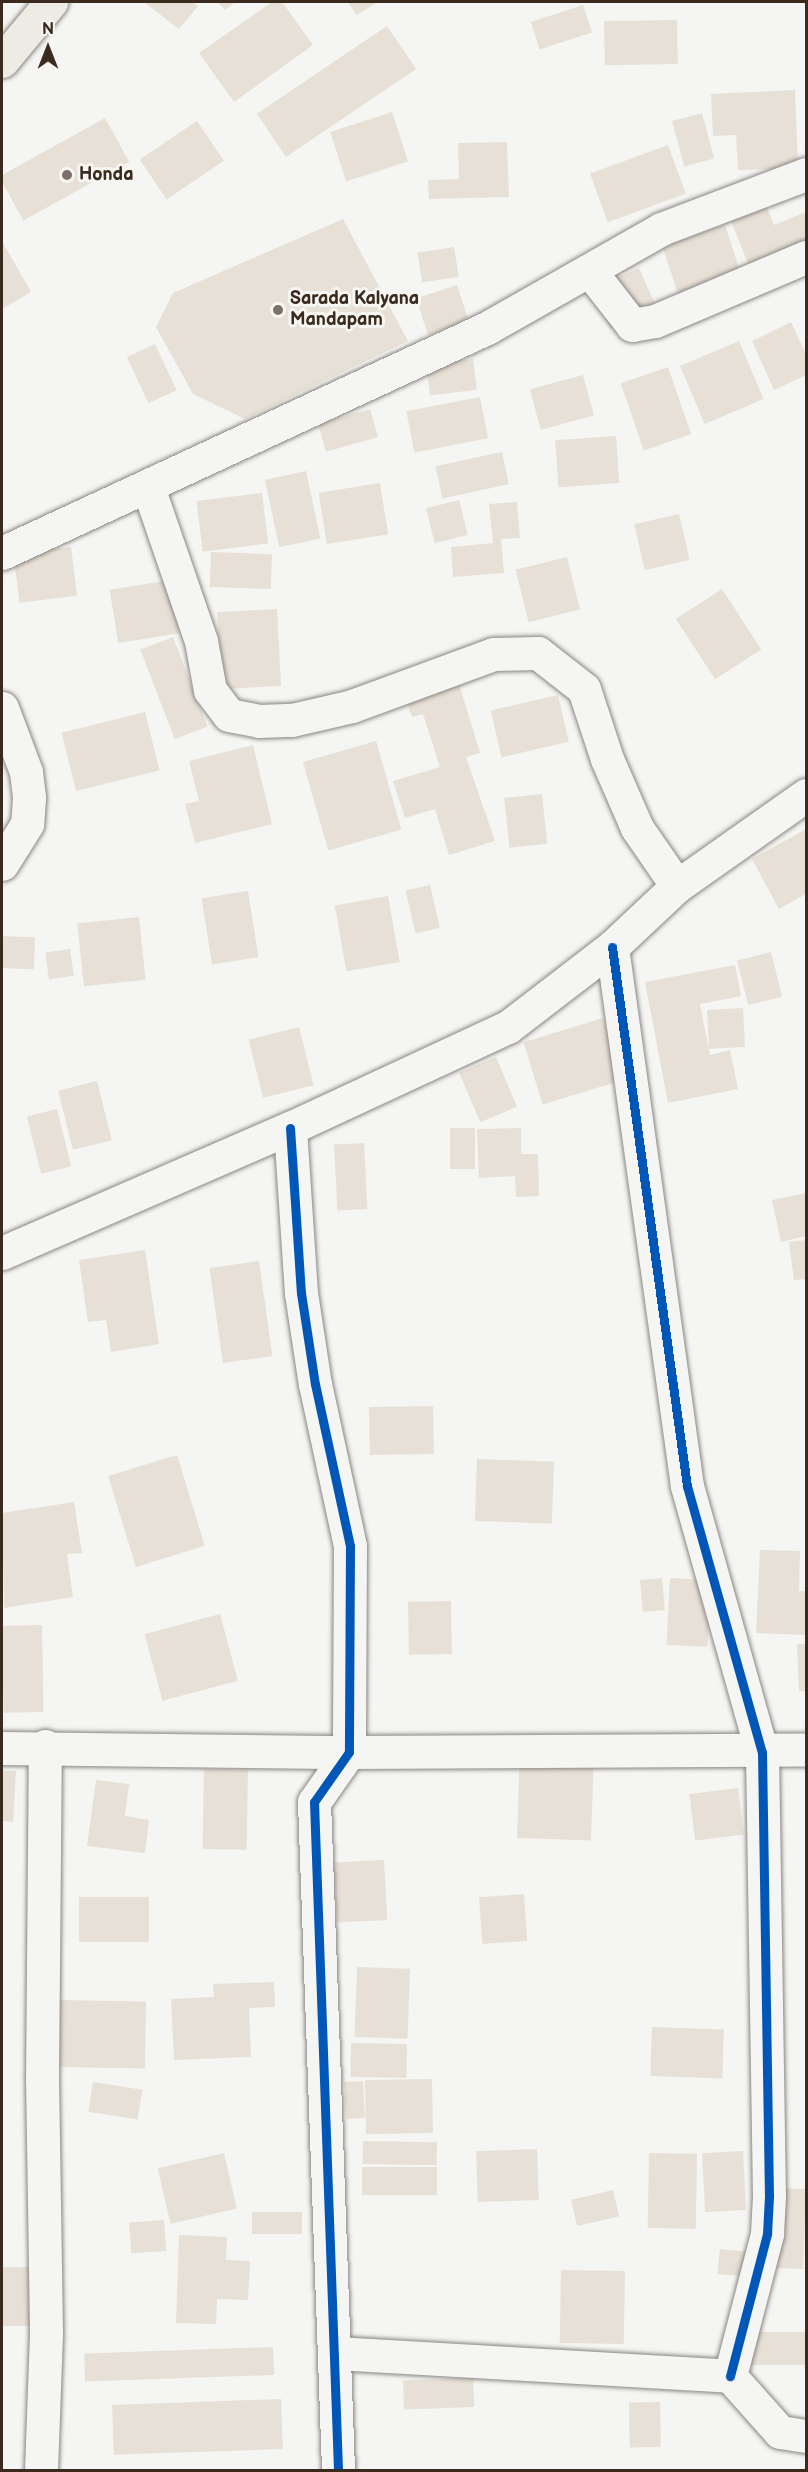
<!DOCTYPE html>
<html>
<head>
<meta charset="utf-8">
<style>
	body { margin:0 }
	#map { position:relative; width:808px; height:2472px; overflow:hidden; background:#f5f5f3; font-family:"Balsamiq Sans",sans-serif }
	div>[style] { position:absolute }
	.building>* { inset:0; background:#e7e0d6; transform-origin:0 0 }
	.roads { filter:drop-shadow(0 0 2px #8a8683) drop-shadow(0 0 2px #8a8683) }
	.minor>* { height:33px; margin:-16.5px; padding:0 16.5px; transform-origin:16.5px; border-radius:16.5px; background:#f5f5f3 }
	.major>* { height:33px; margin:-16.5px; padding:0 16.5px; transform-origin:16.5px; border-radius:16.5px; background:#eeebe4 }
	.cycleway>* { height:9px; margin:-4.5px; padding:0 4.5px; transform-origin:4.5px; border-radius:4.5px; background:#0057b8 }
	.dots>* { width:16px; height:16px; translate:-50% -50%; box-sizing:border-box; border:3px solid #f6f6f2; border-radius:50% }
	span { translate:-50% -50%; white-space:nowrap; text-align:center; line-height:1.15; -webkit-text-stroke:6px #f6f6f2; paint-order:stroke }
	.poi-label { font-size:18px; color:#3b2a1e; font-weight:700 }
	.left { translate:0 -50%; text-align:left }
	.frame { position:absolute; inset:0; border:3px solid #3b2a1e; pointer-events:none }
	.north { position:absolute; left:18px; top:18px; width:60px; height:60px; -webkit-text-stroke:4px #f6f6f2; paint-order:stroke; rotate:0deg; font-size:16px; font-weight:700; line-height:24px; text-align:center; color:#3b2a1e }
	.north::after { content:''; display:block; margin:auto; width:21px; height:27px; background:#3b2a1e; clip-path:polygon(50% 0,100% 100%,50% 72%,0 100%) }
</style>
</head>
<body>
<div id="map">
	<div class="building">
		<i style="clip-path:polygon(144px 2px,193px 2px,198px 6px,179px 29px)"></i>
		<i style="clip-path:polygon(218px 2px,235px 2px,225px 10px)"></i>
		<i style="clip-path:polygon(272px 2px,282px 2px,313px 45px,234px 102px,199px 53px)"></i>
		<i style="clip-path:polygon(348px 2px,378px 2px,356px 15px)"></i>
		<i style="left:583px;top:5px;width:29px;height:55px;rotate:72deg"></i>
		<i style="left:677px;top:20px;width:44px;height:73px;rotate:89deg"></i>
		<i style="left:387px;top:26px;width:52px;height:157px;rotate:56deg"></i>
		<i style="clip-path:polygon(795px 90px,798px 168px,738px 170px,736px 135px,713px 136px,711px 94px)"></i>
		<i style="left:392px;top:112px;width:52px;height:65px;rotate:72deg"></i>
		<i style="left:702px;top:113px;width:47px;height:31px;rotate:75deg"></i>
		<i style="left:105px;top:118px;width:50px;height:121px;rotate:61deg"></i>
		<i style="left:197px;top:121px;width:48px;height:69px;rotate:56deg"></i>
		<i style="clip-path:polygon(507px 142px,509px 197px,429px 199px,428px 180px,459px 179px,458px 143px)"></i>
		<i style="left:668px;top:145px;width:52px;height:83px;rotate:70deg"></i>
		<i style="clip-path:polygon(765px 202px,774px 225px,806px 212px,806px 261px,755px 281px,729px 216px)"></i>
		<i style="clip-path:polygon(343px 219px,408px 341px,245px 419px,193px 394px,156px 327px,173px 293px)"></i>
		<i style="left:725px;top:225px;width:59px;height:66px;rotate:72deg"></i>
		<i style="clip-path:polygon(2px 241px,31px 292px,2px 309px)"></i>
		<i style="left:454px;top:247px;width:30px;height:37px;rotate:81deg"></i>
		<i style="left:639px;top:268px;width:44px;height:51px;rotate:66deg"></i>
		<i style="left:457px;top:285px;width:38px;height:43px;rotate:72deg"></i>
		<i style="clip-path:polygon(791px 322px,806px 354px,806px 375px,774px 390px,752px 341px)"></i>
		<i style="left:739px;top:341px;width:63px;height:64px;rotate:67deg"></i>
		<i style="left:155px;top:344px;width:51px;height:31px;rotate:65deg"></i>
		<i style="left:473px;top:359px;width:31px;height:47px;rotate:83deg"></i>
		<i style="left:668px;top:367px;width:71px;height:50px;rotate:71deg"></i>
		<i style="left:583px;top:375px;width:42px;height:55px;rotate:75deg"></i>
		<i style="left:480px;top:397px;width:42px;height:75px;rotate:79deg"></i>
		<i style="left:370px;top:409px;width:29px;height:54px;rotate:74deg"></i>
		<i style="left:616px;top:436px;width:47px;height:61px;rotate:86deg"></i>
		<i style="left:502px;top:452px;width:33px;height:68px;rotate:78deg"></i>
		<i style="left:306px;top:471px;width:69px;height:42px;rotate:78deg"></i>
		<i style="left:380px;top:483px;width:52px;height:62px;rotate:81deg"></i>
		<i style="left:262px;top:493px;width:51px;height:66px;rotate:83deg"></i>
		<i style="left:459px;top:500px;width:36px;height:34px;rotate:76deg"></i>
		<i style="clip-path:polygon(517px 502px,520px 538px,501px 539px,504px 573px,453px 577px,451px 547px,493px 543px,489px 504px)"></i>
		<i style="left:679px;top:514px;width:47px;height:46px;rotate:77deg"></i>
		<i style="left:71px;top:547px;width:49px;height:58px;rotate:83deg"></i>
		<i style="left:211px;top:552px;width:61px;height:35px;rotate:2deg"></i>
		<i style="left:567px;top:557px;width:54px;height:53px;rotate:76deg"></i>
		<i style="left:171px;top:580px;width:54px;height:62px;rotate:81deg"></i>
		<i style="left:722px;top:589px;width:72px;height:55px;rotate:57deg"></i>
		<i style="left:277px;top:609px;width:77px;height:60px;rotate:87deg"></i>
		<i style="left:173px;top:637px;width:96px;height:35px;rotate:69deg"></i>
		<i style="clip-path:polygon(457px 677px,480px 753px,466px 757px,495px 841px,449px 855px,435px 809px,405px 818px,393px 781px,440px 767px,423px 714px,412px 717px,404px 693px)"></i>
		<i style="left:558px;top:695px;width:48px;height:69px;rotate:77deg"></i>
		<i style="left:145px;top:712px;width:60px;height:86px;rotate:76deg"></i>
		<i style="left:376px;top:741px;width:92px;height:76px;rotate:74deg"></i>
		<i style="clip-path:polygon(253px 745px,272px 824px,195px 843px,185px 804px,199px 801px,189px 761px)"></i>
		<i style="left:542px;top:794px;width:50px;height:38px;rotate:84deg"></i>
		<i style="clip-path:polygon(806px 829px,806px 894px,779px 909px,752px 859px)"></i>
		<i style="left:430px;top:885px;width:44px;height:25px;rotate:77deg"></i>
		<i style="left:248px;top:891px;width:67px;height:47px;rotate:81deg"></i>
		<i style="left:388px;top:896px;width:67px;height:54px;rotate:80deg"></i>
		<i style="left:139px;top:917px;width:63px;height:62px;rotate:84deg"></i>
		<i style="left:2px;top:936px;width:33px;height:32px;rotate:2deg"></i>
		<i style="left:70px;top:949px;width:27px;height:25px;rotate:82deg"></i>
		<i style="left:771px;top:952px;width:46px;height:35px;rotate:76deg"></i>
		<i style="clip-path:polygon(735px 965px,741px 996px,700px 1004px,710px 1055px,730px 1050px,738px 1089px,668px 1103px,645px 982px)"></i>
		<i style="left:743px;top:1008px;width:39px;height:36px;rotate:87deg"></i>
		<i style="left:603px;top:1018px;width:65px;height:83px;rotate:73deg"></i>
		<i style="left:299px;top:1027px;width:60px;height:52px;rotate:76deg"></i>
		<i style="left:496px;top:1057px;width:54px;height:40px;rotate:67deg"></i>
		<i style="left:97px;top:1081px;width:61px;height:40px;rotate:76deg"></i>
		<i style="left:57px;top:1109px;width:59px;height:31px;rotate:76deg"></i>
		<i style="left:450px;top:1128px;width:25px;height:41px"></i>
		<i style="clip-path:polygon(521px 1128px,521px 1154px,538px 1154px,539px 1196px,516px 1197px,515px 1176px,479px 1178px,477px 1129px)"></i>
		<i style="left:364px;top:1143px;width:66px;height:30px;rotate:87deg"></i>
		<i style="clip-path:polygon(806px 1193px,806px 1236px,781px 1242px,772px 1200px)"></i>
		<i style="clip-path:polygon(806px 1240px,806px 1279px,794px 1280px,789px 1242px)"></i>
		<i style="clip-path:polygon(145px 1250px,159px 1344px,111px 1352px,106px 1320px,88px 1322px,79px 1260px)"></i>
		<i style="left:259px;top:1261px;width:96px;height:50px;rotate:82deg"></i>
		<i style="left:433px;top:1406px;width:48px;height:64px;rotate:89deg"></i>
		<i style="left:177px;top:1455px;width:95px;height:72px;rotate:73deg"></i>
		<i style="left:477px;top:1459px;width:77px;height:62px;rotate:2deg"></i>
		<i style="clip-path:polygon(74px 1502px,82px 1553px,67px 1554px,73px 1597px,4px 1608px,2px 1513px)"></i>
		<i style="clip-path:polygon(760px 1550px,800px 1551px,799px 1591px,806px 1591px,806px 1635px,756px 1633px)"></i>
		<i style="left:662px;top:1578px;width:32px;height:22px;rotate:85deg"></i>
		<i style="left:670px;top:1578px;width:41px;height:67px;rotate:3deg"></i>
		<i style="left:451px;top:1601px;width:53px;height:43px;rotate:89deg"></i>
		<i style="left:220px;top:1614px;width:69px;height:78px;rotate:75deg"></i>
		<i style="left:42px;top:1625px;width:87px;height:40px;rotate:89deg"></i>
		<i style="clip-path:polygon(797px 1644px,806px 1644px,806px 1691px,799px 1691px)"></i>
		<i style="left:520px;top:1752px;width:74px;height:86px;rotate:2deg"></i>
		<i style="left:204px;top:1769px;width:44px;height:80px;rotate:1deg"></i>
		<i style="clip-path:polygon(2px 1771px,16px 1771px,13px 1822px,2px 1821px)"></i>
		<i style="clip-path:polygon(96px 1780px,129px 1784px,125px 1816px,149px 1820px,145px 1853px,87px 1846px)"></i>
		<i style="left:738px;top:1788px;width:47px;height:49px;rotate:83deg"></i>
		<i style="left:384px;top:1860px;width:60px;height:50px;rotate:87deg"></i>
		<i style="left:524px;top:1894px;width:47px;height:45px;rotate:86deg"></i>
		<i style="left:79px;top:1897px;width:70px;height:45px"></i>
		<i style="left:357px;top:1967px;width:53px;height:70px;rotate:2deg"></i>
		<i style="clip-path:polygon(274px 1982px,275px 2007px,249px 2008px,251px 2057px,174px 2060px,171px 1999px,214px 1997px,213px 1984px)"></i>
		<i style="left:60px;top:2000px;width:86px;height:67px;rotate:1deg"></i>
		<i style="left:652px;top:2027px;width:72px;height:49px;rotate:2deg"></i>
		<i style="left:351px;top:2043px;width:56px;height:34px;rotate:1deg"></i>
		<i style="left:432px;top:2079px;width:54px;height:67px;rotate:89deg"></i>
		<i style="left:363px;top:2081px;width:37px;height:19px;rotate:87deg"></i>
		<i style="left:93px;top:2082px;width:50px;height:30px;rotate:9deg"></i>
		<i style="left:363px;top:2141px;width:74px;height:23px;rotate:1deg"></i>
		<i style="left:537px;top:2149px;width:51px;height:61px;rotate:88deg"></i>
		<i style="left:743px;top:2151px;width:59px;height:41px;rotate:87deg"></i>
		<i style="left:224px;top:2153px;width:57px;height:68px;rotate:77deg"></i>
		<i style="left:649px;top:2153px;width:48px;height:75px;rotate:1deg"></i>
		<i style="left:362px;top:2167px;width:75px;height:28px"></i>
		<i style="left:777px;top:2188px;width:29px;height:80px;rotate:2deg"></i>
		<i style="left:613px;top:2190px;width:27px;height:43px;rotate:77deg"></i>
		<i style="left:252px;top:2212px;width:50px;height:22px"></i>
		<i style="left:164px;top:2220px;width:31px;height:35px;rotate:86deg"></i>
		<i style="clip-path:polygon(179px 2235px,227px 2237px,226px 2260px,250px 2261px,248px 2300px,217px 2299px,216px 2324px,176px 2323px)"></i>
		<i style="left:720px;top:2249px;width:37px;height:25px;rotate:6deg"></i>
		<i style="left:2px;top:2267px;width:32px;height:59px"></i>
		<i style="left:561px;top:2270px;width:64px;height:73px;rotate:1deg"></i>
		<i style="left:806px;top:2332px;width:33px;height:57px;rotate:90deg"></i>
		<i style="left:273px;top:2347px;width:28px;height:189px;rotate:88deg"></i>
		<i style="left:473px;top:2378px;width:29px;height:70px;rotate:88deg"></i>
		<i style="left:281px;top:2399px;width:50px;height:169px;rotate:88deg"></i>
		<i style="left:660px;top:2402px;width:45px;height:31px;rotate:89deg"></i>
	</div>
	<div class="roads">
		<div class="minor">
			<i style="left:597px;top:280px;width:57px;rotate:52.1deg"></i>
			<i style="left:632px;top:325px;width:23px;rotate:-10deg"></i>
			<i style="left:655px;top:321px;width:164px;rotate:-23deg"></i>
			<i style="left:148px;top:487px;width:163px;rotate:71deg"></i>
			<i style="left:201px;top:641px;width:50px;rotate:79.6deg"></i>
			<i style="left:210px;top:690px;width:31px;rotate:53deg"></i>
			<i style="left:229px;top:715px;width:31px;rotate:11deg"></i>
			<i style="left:259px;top:721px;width:33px;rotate:-2deg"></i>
			<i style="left:292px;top:720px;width:62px;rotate:-13.1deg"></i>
			<i style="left:352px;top:706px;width:150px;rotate:-20.2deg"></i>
			<i style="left:493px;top:654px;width:45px;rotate:-1.3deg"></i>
			<i style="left:538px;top:653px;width:58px;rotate:38deg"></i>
			<i style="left:584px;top:689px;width:74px;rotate:71.8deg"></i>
			<i style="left:607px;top:759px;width:75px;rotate:66.5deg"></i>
			<i style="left:637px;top:828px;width:70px;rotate:55.4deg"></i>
			<i style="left:2px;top:553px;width:535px;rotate:-24.89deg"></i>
			<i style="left:487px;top:328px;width:200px;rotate:-29.6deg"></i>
			<i style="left:661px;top:229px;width:155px;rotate:-20.8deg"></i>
			<i style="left:2px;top:708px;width:68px;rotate:69.4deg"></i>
			<i style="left:26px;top:772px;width:26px;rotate:83deg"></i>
			<i style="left:29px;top:798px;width:26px;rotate:94deg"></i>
			<i style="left:27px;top:824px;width:47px;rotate:122deg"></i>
			<i style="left:612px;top:947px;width:544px;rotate:82.08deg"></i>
			<i style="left:687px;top:1486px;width:276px;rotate:74.3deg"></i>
			<i style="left:762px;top:1752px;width:444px;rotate:89.1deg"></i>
			<i style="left:769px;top:2196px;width:38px;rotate:93deg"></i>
			<i style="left:767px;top:2234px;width:147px;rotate:104.6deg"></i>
			<i style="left:290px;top:1128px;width:165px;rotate:86.2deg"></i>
			<i style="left:301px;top:1293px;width:92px;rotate:81.3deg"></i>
			<i style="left:315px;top:1384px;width:166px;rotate:77.8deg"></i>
			<i style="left:350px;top:1546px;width:206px;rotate:90.3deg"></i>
			<i style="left:349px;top:1752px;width:61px;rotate:125deg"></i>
			<i style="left:314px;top:1802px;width:668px;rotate:87.94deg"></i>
			<i style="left:2px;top:1253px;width:314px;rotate:-23.5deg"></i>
			<i style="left:290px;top:1128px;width:240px;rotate:-24.9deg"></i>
			<i style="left:508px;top:1027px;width:131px;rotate:-37.6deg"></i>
			<i style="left:612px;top:947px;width:89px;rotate:-43.2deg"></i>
			<i style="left:677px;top:886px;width:158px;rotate:-35.2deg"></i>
			<i style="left:2px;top:1748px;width:347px;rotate:0.7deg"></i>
			<i style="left:349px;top:1752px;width:457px;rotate:-0.3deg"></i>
			<i style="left:335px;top:2353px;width:396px;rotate:3.3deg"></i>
			<i style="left:730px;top:2376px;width:75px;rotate:48.2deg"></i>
			<i style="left:780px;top:2432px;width:26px;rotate:9deg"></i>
			<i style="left:41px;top:2470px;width:139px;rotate:-87.9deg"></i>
			<i style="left:46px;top:2331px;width:252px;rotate:-90.9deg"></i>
			<i style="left:42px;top:2079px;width:333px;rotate:-89.5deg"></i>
		</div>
		<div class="major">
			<i style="left:2px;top:61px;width:77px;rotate:-50.3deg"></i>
		</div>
	</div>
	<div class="cycleway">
		<i style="left:612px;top:947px;width:544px;rotate:82.08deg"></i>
		<i style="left:687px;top:1486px;width:276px;rotate:74.3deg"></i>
		<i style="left:762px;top:1752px;width:444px;rotate:89.1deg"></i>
		<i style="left:769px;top:2196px;width:38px;rotate:93deg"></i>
		<i style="left:767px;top:2234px;width:147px;rotate:104.6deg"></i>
		<i style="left:290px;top:1128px;width:165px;rotate:86.2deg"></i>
		<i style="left:301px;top:1293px;width:92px;rotate:81.3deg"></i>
		<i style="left:315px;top:1384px;width:166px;rotate:77.8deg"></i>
		<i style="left:350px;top:1546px;width:206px;rotate:90.3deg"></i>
		<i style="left:349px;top:1752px;width:61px;rotate:125deg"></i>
		<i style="left:314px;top:1802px;width:668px;rotate:87.94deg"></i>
	</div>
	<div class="dots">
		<i style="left:67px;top:175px;background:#7c7169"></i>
		<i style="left:278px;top:310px;background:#7c7169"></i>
	</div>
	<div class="poi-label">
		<span class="left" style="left:79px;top:175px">Honda</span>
		<span class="left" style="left:290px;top:310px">Sarada Kalyana<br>Mandapam</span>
	</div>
	<div class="frame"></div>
	<div class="north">N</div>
</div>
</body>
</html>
